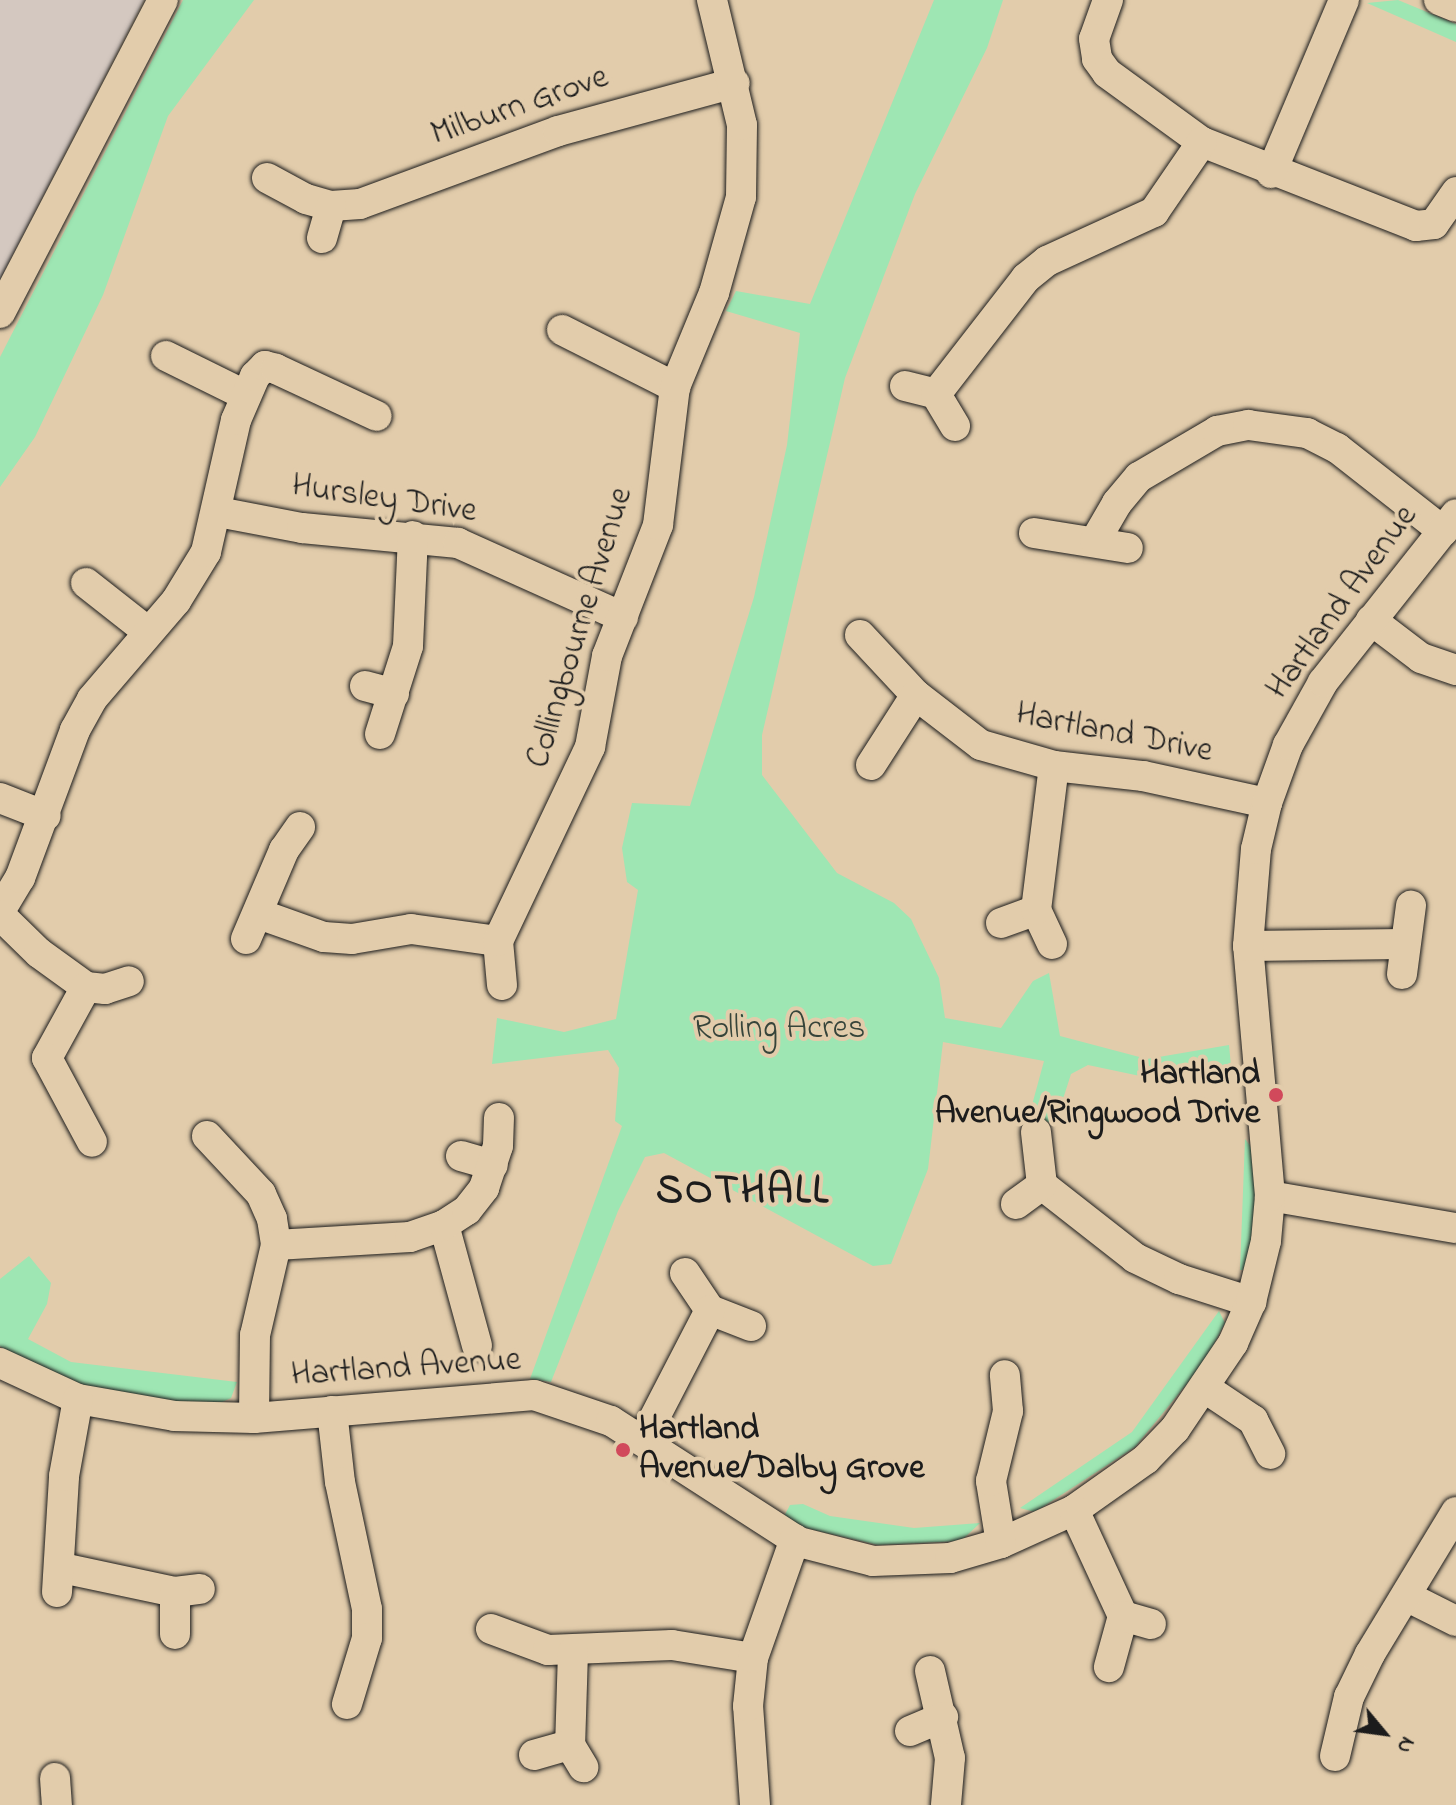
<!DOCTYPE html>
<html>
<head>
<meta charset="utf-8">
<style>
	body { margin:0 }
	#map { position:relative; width:1456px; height:1805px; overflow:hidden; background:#e2ccab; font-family:"Indie Flower",sans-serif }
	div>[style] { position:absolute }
	.built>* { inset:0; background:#d4c8c0 }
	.green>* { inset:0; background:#9ee6b3 }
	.roads { filter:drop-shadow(0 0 2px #1c1c1c) drop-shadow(0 0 2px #1c1c1c) }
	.minor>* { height:30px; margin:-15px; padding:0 15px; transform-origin:15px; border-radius:15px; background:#e2ccab }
	.dots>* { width:22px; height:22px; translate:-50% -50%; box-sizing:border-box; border:4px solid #e2ccab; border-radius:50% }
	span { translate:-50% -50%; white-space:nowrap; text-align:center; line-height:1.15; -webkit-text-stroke:8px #e2ccab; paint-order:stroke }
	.street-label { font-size:34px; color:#1c1c1c }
	.park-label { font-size:34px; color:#36443a }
	.poi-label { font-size:34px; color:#1c1c1c; font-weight:700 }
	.right { translate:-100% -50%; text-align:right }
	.left { translate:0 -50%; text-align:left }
	.district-label { font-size:42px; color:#1c1c1c; font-weight:700; letter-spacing:2px }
	.north { position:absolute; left:1344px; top:1693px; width:80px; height:80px; -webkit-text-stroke:6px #e2ccab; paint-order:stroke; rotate:119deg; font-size:22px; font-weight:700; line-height:32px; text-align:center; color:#1c1c1c }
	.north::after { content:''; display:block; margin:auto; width:28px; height:36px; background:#1c1c1c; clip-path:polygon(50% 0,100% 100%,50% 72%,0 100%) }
</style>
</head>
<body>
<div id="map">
	<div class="built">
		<i style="clip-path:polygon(0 0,144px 0,0 279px)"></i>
	</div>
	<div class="green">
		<i style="clip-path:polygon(183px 0,254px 0,168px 116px,103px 295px,35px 437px,0 487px,0 357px)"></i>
		<i style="clip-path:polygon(934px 0,1003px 0,987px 48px,915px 194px,845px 378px,762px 735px,762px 775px,837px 873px,894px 903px,911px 919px,939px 978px,945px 1018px,1001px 1028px,1033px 981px,1049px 973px,1060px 1036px,1147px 1059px,1229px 1045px,1231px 1066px,1140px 1076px,1088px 1065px,1071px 1074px,1055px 1124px,1029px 1116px,1044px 1061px,943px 1042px,928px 1169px,891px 1264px,873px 1266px,664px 1153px,645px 1157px,618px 1211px,551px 1382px,530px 1379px,622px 1126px,615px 1121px,619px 1068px,608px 1050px,492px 1064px,497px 1018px,564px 1032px,616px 1019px,638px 890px,627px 882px,622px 848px,632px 803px,690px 806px,754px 597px,787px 445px,800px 333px,726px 311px,736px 291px,810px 304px)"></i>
		<i style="clip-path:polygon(1398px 0,1456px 24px,1456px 42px,1367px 3px)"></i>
		<i style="clip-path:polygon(1245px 1139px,1252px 1148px,1257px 1186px,1251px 1247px,1246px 1270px,1240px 1270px)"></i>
		<i style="clip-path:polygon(29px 1256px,51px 1283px,47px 1304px,28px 1339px,71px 1362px,237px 1382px,231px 1398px,209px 1408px,94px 1391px,10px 1354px,0 1346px,0 1279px)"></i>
		<i style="clip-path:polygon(1219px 1311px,1225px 1323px,1204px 1363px,1135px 1447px,1035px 1512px,1020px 1508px,1132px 1432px)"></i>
		<i style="clip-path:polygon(803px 1504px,830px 1516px,914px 1528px,980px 1523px,961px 1541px,878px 1545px,797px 1526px,783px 1518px,790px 1505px)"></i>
	</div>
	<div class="roads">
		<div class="minor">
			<i style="left:1108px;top:0;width:41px;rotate:109.7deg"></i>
			<i style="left:1094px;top:39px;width:20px;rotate:81deg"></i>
			<i style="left:1097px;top:59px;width:17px;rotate:54deg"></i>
			<i style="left:1107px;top:73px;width:117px;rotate:36deg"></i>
			<i style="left:1202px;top:142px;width:230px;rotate:21.4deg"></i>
			<i style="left:1416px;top:226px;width:18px;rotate:-6deg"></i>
			<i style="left:1434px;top:224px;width:39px;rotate:-55deg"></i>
			<i style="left:1439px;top:0;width:18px;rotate:22deg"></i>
			<i style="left:1271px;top:173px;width:188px;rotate:-67.1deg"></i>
			<i style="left:267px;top:178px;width:44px;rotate:28.3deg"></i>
			<i style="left:306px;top:199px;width:26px;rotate:16deg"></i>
			<i style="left:331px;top:206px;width:29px;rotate:-4deg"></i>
			<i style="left:360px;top:204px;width:211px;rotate:-20.2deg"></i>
			<i style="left:558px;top:131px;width:183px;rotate:-15.2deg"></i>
			<i style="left:322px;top:238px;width:33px;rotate:-74deg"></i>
			<i style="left:0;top:313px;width:353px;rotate:-62.5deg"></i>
			<i style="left:562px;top:330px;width:127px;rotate:26.8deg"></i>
			<i style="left:166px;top:356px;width:88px;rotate:26.3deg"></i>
			<i style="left:905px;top:386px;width:32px;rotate:14deg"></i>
			<i style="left:955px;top:426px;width:37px;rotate:-121deg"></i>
			<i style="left:936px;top:394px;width:147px;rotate:-52.2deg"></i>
			<i style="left:1026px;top:278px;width:27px;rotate:-39deg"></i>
			<i style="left:1047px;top:261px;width:118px;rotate:-24.6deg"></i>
			<i style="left:1154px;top:212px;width:85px;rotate:-55.6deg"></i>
			<i style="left:218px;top:512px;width:86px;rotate:10.8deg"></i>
			<i style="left:302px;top:528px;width:157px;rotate:5.5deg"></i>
			<i style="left:458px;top:543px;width:181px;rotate:24.2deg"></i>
			<i style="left:1034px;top:533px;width:95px;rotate:9.1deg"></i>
			<i style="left:1095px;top:541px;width:44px;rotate:-59.9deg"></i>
			<i style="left:1117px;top:503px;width:34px;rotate:-50deg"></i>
			<i style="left:1139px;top:477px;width:91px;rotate:-30.5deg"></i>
			<i style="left:1217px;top:431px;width:32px;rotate:-11deg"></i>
			<i style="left:1248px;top:425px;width:60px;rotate:7.7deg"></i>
			<i style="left:1307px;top:433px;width:34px;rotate:27deg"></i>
			<i style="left:1337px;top:448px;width:135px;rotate:38.1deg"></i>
			<i style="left:86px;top:583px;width:78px;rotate:38.2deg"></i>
			<i style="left:1371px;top:620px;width:63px;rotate:37.2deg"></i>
			<i style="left:1421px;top:658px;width:37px;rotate:19deg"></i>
			<i style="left:860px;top:635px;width:82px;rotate:47deg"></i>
			<i style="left:916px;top:695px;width:82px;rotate:37.6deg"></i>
			<i style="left:981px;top:745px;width:76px;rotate:16deg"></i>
			<i style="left:1054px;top:766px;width:90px;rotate:6.4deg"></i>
			<i style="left:1143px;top:776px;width:127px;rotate:12.3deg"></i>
			<i style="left:365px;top:686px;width:30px;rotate:15deg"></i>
			<i style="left:380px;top:734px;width:92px;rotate:-72.3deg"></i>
			<i style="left:408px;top:646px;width:110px;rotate:-87.4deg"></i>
			<i style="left:871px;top:765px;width:83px;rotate:-57.3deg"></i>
			<i style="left:0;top:798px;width:49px;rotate:21.4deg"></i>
			<i style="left:0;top:911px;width:39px;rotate:-59deg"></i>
			<i style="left:20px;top:878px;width:158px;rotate:-69.6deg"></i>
			<i style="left:75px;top:730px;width:35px;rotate:-61deg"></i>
			<i style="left:92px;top:699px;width:129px;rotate:-49.4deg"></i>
			<i style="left:176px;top:601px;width:57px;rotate:-58.5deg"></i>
			<i style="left:206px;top:552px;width:135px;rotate:-77.2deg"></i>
			<i style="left:236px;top:420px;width:48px;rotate:-66.6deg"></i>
			<i style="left:255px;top:376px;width:14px;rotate:-45deg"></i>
			<i style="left:265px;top:366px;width:11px;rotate:15deg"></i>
			<i style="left:276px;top:369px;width:111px;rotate:25deg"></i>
			<i style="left:259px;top:914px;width:69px;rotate:19.5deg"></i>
			<i style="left:324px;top:937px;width:28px;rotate:4deg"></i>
			<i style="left:352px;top:939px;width:60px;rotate:-9.6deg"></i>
			<i style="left:411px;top:929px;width:88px;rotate:7.9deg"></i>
			<i style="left:0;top:915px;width:54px;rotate:44.3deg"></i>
			<i style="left:39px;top:953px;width:58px;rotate:35.9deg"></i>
			<i style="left:86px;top:987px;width:19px;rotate:6deg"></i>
			<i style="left:105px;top:989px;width:25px;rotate:-18deg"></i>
			<i style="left:1001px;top:923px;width:37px;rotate:-20deg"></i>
			<i style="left:246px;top:939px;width:97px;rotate:-66.9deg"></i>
			<i style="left:284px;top:850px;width:28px;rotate:-55deg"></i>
			<i style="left:1052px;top:944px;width:38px;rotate:-115deg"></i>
			<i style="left:1036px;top:910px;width:145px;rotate:-82.9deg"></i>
			<i style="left:1248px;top:946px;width:154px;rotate:-0.7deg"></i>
			<i style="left:1402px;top:974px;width:69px;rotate:-82.5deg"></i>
			<i style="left:502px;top:985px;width:44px;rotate:-95.2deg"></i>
			<i style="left:498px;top:941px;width:215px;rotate:-64.6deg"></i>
			<i style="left:590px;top:747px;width:93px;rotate:-79.4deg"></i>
			<i style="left:607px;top:656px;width:141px;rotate:-68.7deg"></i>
			<i style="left:658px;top:525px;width:139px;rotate:-83deg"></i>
			<i style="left:675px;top:387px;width:102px;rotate:-67.5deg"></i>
			<i style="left:714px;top:293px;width:100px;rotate:-74.3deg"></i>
			<i style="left:741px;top:197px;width:72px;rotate:-89.2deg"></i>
			<i style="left:742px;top:125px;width:129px;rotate:-103.5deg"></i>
			<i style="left:86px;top:987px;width:81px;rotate:118.8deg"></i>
			<i style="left:47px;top:1058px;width:95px;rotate:61.8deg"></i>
			<i style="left:207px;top:1136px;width:79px;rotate:47deg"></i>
			<i style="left:261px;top:1194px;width:27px;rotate:66deg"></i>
			<i style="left:272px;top:1219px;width:26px;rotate:81deg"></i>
			<i style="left:276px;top:1245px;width:92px;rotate:103.1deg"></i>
			<i style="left:255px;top:1335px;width:83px;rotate:90.7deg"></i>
			<i style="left:461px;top:1156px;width:33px;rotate:16deg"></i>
			<i style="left:1042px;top:1185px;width:118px;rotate:38.1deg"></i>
			<i style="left:1135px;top:1258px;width:49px;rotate:25.5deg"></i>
			<i style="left:1179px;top:1279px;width:76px;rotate:17.7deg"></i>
			<i style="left:1270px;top:1196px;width:189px;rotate:9.8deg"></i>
			<i style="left:1016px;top:1204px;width:32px;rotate:-36deg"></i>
			<i style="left:1042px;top:1185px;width:53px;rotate:-96.5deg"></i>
			<i style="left:444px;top:1225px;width:125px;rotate:74.7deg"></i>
			<i style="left:276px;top:1245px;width:134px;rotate:-3.4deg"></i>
			<i style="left:410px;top:1237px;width:36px;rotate:-19deg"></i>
			<i style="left:444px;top:1225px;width:27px;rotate:-33deg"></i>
			<i style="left:467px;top:1210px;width:28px;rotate:-52deg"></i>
			<i style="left:484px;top:1188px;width:44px;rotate:-71.6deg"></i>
			<i style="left:498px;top:1146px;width:28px;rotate:-88deg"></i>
			<i style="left:685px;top:1273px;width:45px;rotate:56deg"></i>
			<i style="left:710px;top:1310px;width:44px;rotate:21.3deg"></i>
			<i style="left:0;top:1363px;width:86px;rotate:24.8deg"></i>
			<i style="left:78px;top:1399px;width:97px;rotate:10deg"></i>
			<i style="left:174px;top:1416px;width:80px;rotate:1.4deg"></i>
			<i style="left:254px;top:1418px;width:281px;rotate:-4.7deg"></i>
			<i style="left:534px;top:1395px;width:81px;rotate:18.7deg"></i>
			<i style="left:611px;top:1421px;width:224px;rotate:32.8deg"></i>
			<i style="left:799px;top:1542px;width:76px;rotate:14.4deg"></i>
			<i style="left:873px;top:1561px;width:77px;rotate:-2.2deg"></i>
			<i style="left:950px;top:1558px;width:53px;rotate:-16.4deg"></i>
			<i style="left:1001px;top:1543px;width:80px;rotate:-24.3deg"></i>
			<i style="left:1074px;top:1510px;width:88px;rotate:-35.3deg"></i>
			<i style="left:1146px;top:1459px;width:42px;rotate:-46deg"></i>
			<i style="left:1175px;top:1429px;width:104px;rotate:-56deg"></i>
			<i style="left:1233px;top:1343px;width:45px;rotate:-66.3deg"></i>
			<i style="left:1251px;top:1302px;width:63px;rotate:-76.2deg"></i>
			<i style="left:1266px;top:1241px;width:45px;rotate:-84.9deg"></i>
			<i style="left:1270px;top:1196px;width:251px;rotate:-95deg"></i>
			<i style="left:1248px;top:946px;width:97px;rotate:-85.3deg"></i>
			<i style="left:1256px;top:849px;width:47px;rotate:-76.6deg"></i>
			<i style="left:1267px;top:803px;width:62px;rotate:-70.1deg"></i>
			<i style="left:1288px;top:745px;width:72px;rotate:-60.9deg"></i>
			<i style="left:1323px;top:682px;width:214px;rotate:-51.6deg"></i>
			<i style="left:1205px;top:1388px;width:58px;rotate:33.7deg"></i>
			<i style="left:1253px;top:1420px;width:38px;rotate:63deg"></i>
			<i style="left:332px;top:1411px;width:71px;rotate:83.6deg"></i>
			<i style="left:340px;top:1482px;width:130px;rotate:78deg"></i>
			<i style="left:367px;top:1609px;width:29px;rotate:90deg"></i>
			<i style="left:367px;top:1638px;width:69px;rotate:106.9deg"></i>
			<i style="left:643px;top:1440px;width:146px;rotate:-62.7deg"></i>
			<i style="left:1074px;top:1510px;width:117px;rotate:65.2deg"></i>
			<i style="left:1123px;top:1616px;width:53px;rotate:105.4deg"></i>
			<i style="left:1001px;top:1543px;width:63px;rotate:-99.2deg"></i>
			<i style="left:991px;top:1481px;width:72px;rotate:-76.3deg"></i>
			<i style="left:1008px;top:1411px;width:36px;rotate:-95deg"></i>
			<i style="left:62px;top:1568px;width:116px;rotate:12deg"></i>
			<i style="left:175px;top:1592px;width:25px;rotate:-7deg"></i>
			<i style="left:57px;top:1592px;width:116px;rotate:-86.5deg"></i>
			<i style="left:64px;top:1476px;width:78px;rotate:-79.7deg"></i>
			<i style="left:175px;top:1592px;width:42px;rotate:90deg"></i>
			<i style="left:1406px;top:1596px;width:56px;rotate:26.6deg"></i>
			<i style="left:1123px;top:1616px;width:29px;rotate:16deg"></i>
			<i style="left:491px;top:1629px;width:61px;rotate:20.2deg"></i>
			<i style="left:548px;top:1650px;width:124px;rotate:-2.3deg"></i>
			<i style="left:672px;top:1645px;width:82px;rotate:9.1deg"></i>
			<i style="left:573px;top:1652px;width:93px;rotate:91.8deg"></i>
			<i style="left:570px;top:1745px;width:26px;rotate:59deg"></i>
			<i style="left:930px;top:1671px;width:89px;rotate:77.1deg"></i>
			<i style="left:950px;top:1758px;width:47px;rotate:94.9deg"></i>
			<i style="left:910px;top:1731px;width:36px;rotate:-23deg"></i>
			<i style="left:534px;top:1755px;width:37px;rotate:-16deg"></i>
			<i style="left:1335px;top:1756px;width:61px;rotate:-76.7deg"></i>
			<i style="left:1349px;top:1697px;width:48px;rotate:-64deg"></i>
			<i style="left:1370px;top:1654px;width:166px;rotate:-58.8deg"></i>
			<i style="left:55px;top:1778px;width:27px;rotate:86deg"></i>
			<i style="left:755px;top:1805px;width:99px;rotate:-94deg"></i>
			<i style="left:748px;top:1706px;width:48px;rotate:-84.1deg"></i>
			<i style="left:753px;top:1658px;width:126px;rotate:-70.6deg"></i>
		</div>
	</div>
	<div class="dots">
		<i style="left:1276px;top:1095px;background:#d1495b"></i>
		<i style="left:623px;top:1450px;background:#d1495b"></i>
	</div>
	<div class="street-label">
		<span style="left:520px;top:107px;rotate:-19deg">Milburn Grove</span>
		<span style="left:384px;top:500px;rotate:8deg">Hursley Drive</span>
		<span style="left:1343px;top:603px;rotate:-54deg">Hartland Avenue</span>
		<span style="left:581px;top:628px;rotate:-73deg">Collingbourne Avenue</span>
		<span style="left:1114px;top:734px;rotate:11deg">Hartland Drive</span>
		<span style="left:406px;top:1369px;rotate:-4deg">Hartland Avenue</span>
	</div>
	<div class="park-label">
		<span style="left:779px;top:1030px">Rolling Acres</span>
	</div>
	<div class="poi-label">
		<span class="right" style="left:1260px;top:1095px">Hartland<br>Avenue/Ringwood Drive</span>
		<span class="left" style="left:639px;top:1450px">Hartland<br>Avenue/Dalby Grove</span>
	</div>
	<div class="district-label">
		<span style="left:743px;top:1192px">SOTHALL</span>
	</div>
	<div class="north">N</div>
</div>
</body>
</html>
